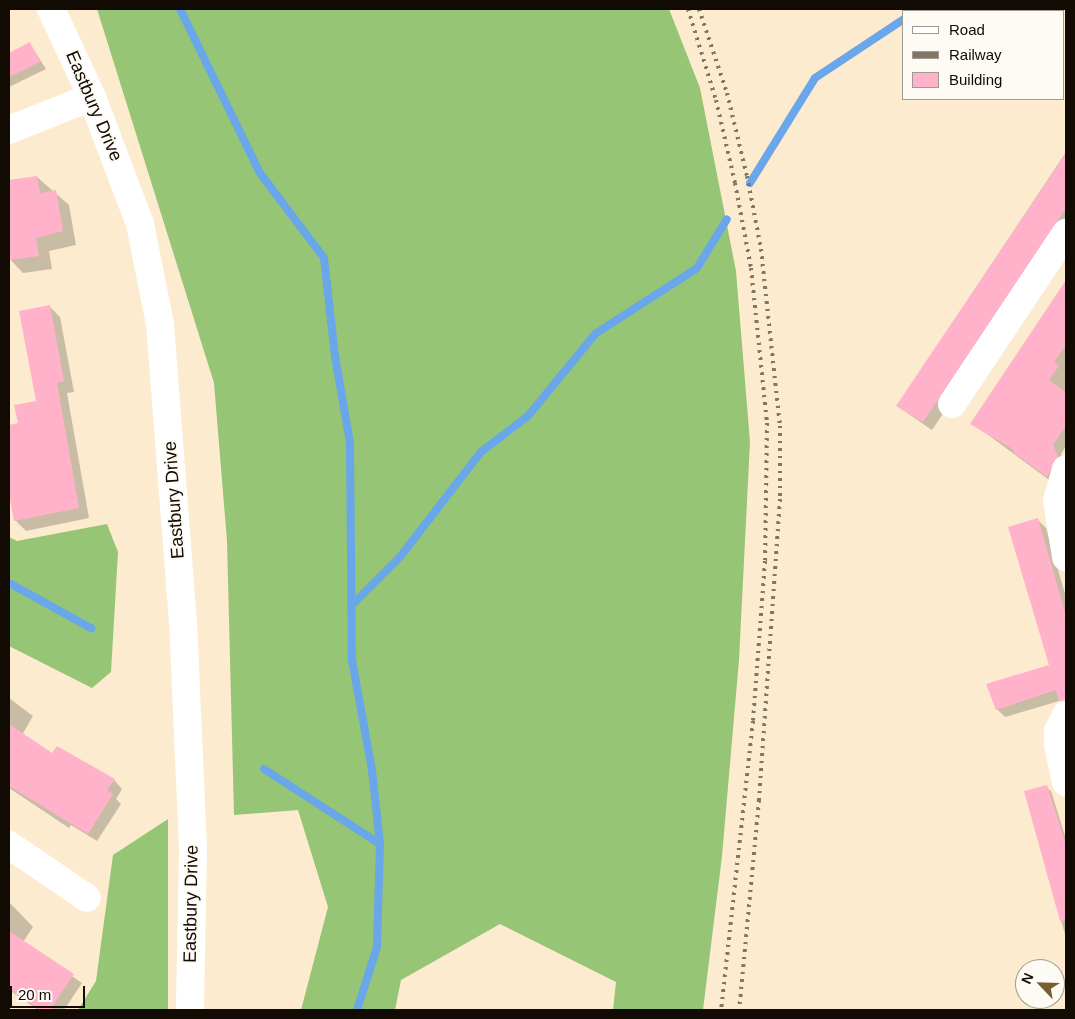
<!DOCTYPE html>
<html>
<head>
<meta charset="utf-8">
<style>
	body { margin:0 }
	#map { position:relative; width:1075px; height:1019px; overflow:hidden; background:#fcebce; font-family:Helvetica,sans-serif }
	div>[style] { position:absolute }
	.forest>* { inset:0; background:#96c575 }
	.shadow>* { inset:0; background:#0003 }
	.stream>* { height:8px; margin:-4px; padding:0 4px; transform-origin:4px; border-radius:4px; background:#69a6ea }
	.building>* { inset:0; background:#ffb2ca }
	.minor>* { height:28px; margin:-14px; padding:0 14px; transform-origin:14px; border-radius:14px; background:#fff }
	.tertiary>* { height:28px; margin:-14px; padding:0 14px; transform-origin:14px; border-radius:14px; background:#fff }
	.rail>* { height:4px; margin-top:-2px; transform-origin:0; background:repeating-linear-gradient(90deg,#817664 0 2.5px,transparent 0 7.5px) }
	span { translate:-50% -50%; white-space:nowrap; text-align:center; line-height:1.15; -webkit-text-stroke:4px #fefaf4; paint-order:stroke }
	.street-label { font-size:18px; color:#110b03 }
	.frame { position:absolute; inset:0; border:10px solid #110b03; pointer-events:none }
	.legend { position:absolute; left:902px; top:10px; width:162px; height:90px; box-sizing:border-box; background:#fefaf4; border:1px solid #9f9a94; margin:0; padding:6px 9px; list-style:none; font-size:15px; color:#110b03 }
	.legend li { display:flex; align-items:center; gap:10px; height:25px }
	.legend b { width:25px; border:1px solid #9f9a94 }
	.north { position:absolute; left:1015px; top:959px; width:50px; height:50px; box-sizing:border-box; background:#fefaf4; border:1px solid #9f9a94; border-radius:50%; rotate:294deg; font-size:14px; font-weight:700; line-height:20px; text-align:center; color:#110b03 }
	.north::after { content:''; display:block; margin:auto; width:18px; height:22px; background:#73602e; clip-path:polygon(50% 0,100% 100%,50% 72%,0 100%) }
	.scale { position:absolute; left:10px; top:986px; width:75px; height:22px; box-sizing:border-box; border:2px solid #110b03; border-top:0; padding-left:6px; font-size:15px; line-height:18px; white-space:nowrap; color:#110b03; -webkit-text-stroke:4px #fefaf4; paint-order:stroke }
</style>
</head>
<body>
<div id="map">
	<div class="forest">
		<i style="clip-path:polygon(97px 9px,669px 9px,700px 88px,736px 271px,750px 442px,739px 660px,722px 856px,703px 1010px,613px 1010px,616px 982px,500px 924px,401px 980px,395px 1010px,301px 1010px,328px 907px,298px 810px,234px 815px,227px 541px,214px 383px)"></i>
		<i style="clip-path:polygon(107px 524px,118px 552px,111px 672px,92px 688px,9px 646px,9px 537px,17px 541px)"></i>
		<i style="clip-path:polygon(168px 819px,168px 1010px,78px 1010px,96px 981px,113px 855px)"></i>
	</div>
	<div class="shadow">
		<i style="clip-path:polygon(30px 44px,46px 69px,9px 87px,9px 49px,11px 54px)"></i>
		<i style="clip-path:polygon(1066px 152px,1066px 230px,932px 430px,897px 406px)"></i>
		<i style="clip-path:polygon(37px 177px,69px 205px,76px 245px,49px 251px,52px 269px,23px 273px,9px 258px,9px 182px)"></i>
		<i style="clip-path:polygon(1066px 282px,1066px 446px,1061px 454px,1066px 466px,1056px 485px,972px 423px)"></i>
		<i style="clip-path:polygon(49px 306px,60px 317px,74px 392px,67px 393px,89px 518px,26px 531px,15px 520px,9px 480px,9px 426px,19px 424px,38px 402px)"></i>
		<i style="clip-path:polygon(1038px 520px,1046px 528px,1066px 597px,1066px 699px,1005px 717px,997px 709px,1051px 666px)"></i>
		<i style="clip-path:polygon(9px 698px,33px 716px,22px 735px,52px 754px,114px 780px,122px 789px,116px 799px,121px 804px,97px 841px,71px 825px,69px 828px,9px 788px)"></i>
		<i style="clip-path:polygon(1046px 787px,1051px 791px,1066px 839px,1066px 938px,1025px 792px)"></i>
		<i style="clip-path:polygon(9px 902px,33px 927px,23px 942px,82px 983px,64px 1010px,38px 1010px,9px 990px)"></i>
	</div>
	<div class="stream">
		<i style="left:180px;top:9px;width:182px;rotate:64deg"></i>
		<i style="left:260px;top:173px;width:106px;rotate:53deg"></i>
		<i style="left:324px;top:258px;width:99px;rotate:83.6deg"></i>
		<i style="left:335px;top:356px;width:88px;rotate:80.2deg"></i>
		<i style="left:350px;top:443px;width:217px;rotate:89.5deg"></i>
		<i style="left:352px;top:660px;width:112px;rotate:79.7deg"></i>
		<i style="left:372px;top:770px;width:74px;rotate:83.8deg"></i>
		<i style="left:380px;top:844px;width:103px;rotate:91.7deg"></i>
		<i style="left:377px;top:947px;width:66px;rotate:107.6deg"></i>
		<i style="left:925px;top:11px;width:8px;rotate:-14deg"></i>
		<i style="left:750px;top:183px;width:123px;rotate:-58.2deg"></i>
		<i style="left:815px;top:78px;width:107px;rotate:-33.5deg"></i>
		<i style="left:9px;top:583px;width:94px;rotate:28.8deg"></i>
		<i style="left:353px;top:604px;width:66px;rotate:-45deg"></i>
		<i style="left:400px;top:557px;width:133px;rotate:-52.4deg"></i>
		<i style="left:481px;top:452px;width:59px;rotate:-37.5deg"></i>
		<i style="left:528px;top:416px;width:106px;rotate:-50.7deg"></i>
		<i style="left:595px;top:334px;width:121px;rotate:-32.9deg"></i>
		<i style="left:697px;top:268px;width:57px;rotate:-58.5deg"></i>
		<i style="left:264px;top:769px;width:138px;rotate:32.9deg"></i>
	</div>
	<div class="building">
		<i style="clip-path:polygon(30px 42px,40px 62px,9px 77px,9px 53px)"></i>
		<i style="clip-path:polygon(1066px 153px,1066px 208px,923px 422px,896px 406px)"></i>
		<i style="clip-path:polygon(37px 176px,40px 193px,56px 190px,63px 231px,36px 238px,39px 256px,9px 260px,9px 180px)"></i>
		<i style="clip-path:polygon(1066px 280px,1066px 345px,1054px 362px,1059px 366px,1049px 380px,1066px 392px,1066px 426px,1053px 445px,1058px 456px,1047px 477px,1013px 452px,1014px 450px,970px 424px)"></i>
		<i style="clip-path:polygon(50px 305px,64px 381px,57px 383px,79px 508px,14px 521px,9px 494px,9px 425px,18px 423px,14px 405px,36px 401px,19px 311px)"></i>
		<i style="clip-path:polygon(1038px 518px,1066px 616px,1066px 700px,1059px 701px,1056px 690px,996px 710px,986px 684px,1049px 665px,1008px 527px)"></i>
		<i style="clip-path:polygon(9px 724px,52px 753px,57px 746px,115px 779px,107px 790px,113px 794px,88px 834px,9px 786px)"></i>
		<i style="clip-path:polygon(1047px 785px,1066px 845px,1066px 920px,1060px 921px,1024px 791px)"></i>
		<i style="clip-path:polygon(9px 931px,74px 974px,50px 1010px,40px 1010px,9px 989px)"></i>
	</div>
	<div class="minor">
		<i style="left:9px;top:130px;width:89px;rotate:-21.7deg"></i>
		<i style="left:952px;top:404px;width:206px;rotate:-56.3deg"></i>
		<i style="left:1066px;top:469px;width:32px;rotate:106deg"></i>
		<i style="left:1057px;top:500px;width:58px;rotate:81deg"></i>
		<i style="left:1066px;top:715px;width:18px;rotate:117deg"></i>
		<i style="left:1058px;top:731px;width:14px;rotate:90deg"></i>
		<i style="left:1058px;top:745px;width:38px;rotate:78deg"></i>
		<i style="left:9px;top:845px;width:94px;rotate:34.2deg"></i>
	</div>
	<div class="tertiary">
		<i style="left:51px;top:9px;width:97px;rotate:65deg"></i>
		<i style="left:92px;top:97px;width:136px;rotate:69.3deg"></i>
		<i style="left:140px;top:224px;width:102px;rotate:78.7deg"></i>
		<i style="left:160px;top:324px;width:297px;rotate:85.6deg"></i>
		<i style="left:183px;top:620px;width:229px;rotate:87.5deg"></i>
		<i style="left:193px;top:849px;width:161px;rotate:91.1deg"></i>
	</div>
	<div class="rail">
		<i style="left:688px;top:9px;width:95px;rotate:72.9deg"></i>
		<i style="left:716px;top:100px;width:85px;rotate:77.1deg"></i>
		<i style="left:735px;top:183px;width:86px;rotate:79.3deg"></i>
		<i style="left:751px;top:268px;width:156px;rotate:84.1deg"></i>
		<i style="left:767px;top:423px;width:138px;rotate:90.8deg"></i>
		<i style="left:765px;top:561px;width:160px;rotate:94.3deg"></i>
		<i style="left:753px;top:721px;width:291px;rotate:96.3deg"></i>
		<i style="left:699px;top:9px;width:89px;rotate:71.6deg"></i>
		<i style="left:727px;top:93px;width:85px;rotate:76.5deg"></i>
		<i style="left:747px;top:176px;width:74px;rotate:79.1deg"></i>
		<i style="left:761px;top:249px;width:178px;rotate:83.9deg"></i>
		<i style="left:780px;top:426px;width:73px;rotate:90deg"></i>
		<i style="left:780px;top:499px;width:302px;rotate:94deg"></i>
		<i style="left:759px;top:800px;width:211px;rotate:95.4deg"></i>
	</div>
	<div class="street-label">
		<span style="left:94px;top:106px;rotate:67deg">Eastbury Drive</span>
		<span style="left:174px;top:500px;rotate:-94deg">Eastbury Drive</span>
		<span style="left:191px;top:904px;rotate:-89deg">Eastbury Drive</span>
	</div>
	<div class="frame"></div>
	<ul class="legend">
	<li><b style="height:6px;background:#fff"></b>Road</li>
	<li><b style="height:6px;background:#817664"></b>Railway</li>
	<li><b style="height:14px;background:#ffb2ca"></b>Building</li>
	</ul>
	<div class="north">N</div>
	<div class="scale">20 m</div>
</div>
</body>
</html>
